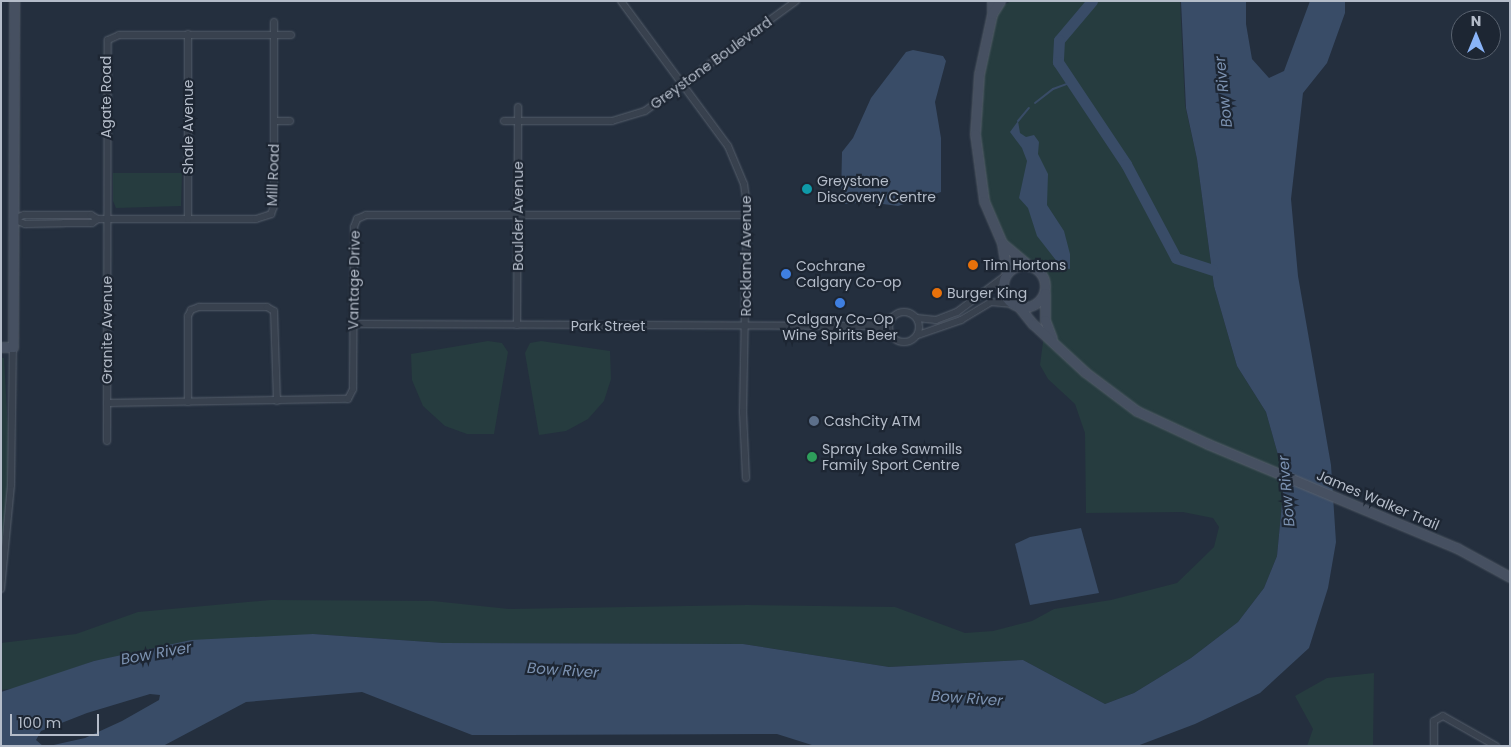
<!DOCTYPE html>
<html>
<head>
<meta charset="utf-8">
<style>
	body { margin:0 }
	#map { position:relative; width:1511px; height:747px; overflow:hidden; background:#242f3e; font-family:Poppins,sans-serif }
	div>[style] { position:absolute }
	.green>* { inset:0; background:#263c3f }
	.water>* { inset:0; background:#394c67 }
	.stream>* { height:2px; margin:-1px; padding:0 1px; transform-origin:1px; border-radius:1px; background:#394c67 }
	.river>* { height:11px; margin:-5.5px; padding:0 5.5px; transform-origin:5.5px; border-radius:5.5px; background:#394c67 }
	.roads { filter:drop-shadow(0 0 1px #565f6c) drop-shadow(0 0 1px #565f6c) }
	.street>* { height:6px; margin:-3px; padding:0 3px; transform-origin:3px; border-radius:3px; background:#38414e }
	.street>.ring { margin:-3px; padding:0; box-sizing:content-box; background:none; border:6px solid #38414e; border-radius:50% }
	.secondary>* { height:9px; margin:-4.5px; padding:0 4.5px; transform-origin:4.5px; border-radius:4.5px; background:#465061 }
	.secondary>.ring { margin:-4.5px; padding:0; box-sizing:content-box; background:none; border:9px solid #465061; border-radius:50% }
	.dots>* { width:14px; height:14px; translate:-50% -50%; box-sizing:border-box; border:2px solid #1d2633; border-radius:50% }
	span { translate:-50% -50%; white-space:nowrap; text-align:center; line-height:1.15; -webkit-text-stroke:4.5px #1d2633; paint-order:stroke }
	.street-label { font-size:14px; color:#b4bcc9 }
	.poi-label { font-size:14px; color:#b4bcc9 }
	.left { translate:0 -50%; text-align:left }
	.water-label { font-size:15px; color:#7c92b1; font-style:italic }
	.frame { position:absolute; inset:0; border:2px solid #b4bcc9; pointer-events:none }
	.north { position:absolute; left:1451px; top:10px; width:50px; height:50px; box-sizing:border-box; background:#1d2633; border:1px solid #59626f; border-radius:50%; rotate:0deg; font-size:14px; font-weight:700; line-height:20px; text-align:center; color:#b4bcc9 }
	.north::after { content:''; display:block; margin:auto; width:18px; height:22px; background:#8ab4f8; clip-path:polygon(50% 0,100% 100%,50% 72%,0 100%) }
	.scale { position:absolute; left:10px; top:714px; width:89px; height:22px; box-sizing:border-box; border:2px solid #b4bcc9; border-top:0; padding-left:6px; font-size:15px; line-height:18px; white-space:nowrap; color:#b4bcc9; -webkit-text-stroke:4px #1d2633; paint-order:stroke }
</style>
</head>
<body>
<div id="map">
	<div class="green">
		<i style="clip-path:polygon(1011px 1px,1180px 1px,1185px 105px,1197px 159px,1214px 286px,1237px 366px,1266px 412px,1282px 469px,1283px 493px,1277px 556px,1264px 588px,1238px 622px,1191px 658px,1134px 693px,1105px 704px,1023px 660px,889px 667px,743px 644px,443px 643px,313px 634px,94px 661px,19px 688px,1px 690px,1px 643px,76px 634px,138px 612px,271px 600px,433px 601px,509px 609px,747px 605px,895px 607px,965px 633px,993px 631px,1032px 621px,1054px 609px,1111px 600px,1177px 583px,1214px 547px,1219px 527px,1213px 518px,1183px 512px,1086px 513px,1085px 433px,1075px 404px,1048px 379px,1040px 365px,1050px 289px,1038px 265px,1002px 243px,987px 213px,976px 112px,996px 10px)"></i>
		<i style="clip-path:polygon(113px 173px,182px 173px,181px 206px,116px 208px,113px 201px)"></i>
		<i style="clip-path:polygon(488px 341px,502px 343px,508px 352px,494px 434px,467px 434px,445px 426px,423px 406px,412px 380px,411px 354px)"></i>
		<i style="clip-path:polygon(541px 341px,610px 351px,611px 379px,604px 401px,588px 419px,566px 431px,539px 435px,525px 353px,530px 343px)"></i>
		<i style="clip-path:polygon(1px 358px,4px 358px,11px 485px,1px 589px)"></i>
		<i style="clip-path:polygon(1374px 673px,1373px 746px,1307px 746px,1313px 729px,1295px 696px,1327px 678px)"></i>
	</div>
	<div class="water">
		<i style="clip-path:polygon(1181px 1px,1246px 1px,1246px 24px,1252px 59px,1269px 78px,1284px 71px,1310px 1px,1345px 1px,1345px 13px,1327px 63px,1303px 93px,1291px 199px,1298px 276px,1331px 465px,1336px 542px,1328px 588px,1309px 648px,1260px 693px,1195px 724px,1137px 746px,815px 746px,777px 734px,472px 735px,362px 692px,246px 702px,163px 746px,49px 746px,85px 738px,122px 721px,159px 700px,160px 695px,150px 694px,87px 713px,41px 731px,36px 740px,43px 746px,1px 746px,1px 692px,94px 661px,191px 640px,313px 634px,443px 643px,743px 644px,889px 667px,1023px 660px,1105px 704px,1134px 693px,1191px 658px,1238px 622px,1264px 588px,1277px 556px,1283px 493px,1282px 469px,1266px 412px,1237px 366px,1214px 286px,1197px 159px,1186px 108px)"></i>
		<i style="clip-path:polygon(913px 50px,943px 56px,946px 61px,935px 102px,941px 138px,941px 192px,898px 206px,868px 202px,845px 204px,841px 197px,842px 152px,853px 138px,871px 98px,906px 52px)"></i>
		<i style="clip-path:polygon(1018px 121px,1020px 133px,1026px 137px,1034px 135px,1039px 142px,1038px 154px,1048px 174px,1047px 205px,1064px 231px,1070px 254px,1070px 269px,1062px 268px,1037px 236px,1028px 208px,1019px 198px,1027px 161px,1022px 148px,1010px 132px)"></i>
		<i style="clip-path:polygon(1081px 528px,1099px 593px,1030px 605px,1015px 544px,1030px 537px)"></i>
	</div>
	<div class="stream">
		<i style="left:1035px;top:103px;width:23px;rotate:-38deg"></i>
		<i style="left:1053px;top:89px;width:20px;rotate:-20deg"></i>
		<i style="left:1018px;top:121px;width:17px;rotate:-50deg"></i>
	</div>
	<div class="river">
		<i style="left:1092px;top:1px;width:51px;rotate:130.2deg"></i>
		<i style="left:1059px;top:40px;width:22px;rotate:93deg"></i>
		<i style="left:1058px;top:62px;width:123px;rotate:56.3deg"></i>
		<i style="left:1126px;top:164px;width:106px;rotate:62deg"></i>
		<i style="left:1176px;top:258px;width:38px;rotate:18deg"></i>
	</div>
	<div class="roads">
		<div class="street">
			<i style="left:621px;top:1px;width:180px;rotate:53.6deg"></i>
			<i style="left:728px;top:146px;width:41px;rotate:67.2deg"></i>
			<i style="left:744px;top:184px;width:21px;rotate:82deg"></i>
			<i style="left:747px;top:205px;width:207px;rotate:91.1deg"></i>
			<i style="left:743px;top:412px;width:66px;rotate:87.4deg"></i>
			<i style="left:274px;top:121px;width:16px"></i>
			<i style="left:504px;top:121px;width:108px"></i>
			<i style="left:612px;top:121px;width:34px;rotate:-17deg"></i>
			<i style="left:645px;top:111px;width:187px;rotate:-36.1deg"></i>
			<i style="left:13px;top:219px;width:12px;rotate:-20deg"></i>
			<i style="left:24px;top:215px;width:67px"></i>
			<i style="left:91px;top:215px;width:8px;rotate:30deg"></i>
			<i style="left:98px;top:219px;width:158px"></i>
			<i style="left:256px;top:219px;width:16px;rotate:-18deg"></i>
			<i style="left:271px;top:214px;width:9px;rotate:-69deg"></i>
			<i style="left:274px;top:206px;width:184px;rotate:-90deg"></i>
			<i style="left:13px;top:219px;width:13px;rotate:23deg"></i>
			<i style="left:25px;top:224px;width:39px;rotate:-1deg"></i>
			<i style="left:64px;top:223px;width:28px"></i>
			<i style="left:92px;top:223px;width:7px;rotate:-34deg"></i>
			<i style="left:188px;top:219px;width:185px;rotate:-90deg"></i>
			<i class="ring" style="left:889px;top:312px;width:24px;height:24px"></i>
			<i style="left:917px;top:318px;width:19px;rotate:6deg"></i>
			<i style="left:936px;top:320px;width:22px;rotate:-21deg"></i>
			<i style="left:957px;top:312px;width:59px;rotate:-36.7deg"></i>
			<i style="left:353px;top:324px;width:511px;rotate:0.22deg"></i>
			<i style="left:517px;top:325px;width:218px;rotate:-89.7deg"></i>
			<i style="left:891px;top:335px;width:10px;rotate:-143deg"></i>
			<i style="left:883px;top:329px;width:19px;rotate:-171deg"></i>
			<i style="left:864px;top:326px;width:30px;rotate:-17deg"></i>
			<i style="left:918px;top:335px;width:46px;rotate:-19.2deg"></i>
			<i style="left:961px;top:320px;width:35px;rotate:-31deg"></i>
			<i style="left:991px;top:302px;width:22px;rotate:5deg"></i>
			<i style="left:188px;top:402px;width:86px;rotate:-90deg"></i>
			<i style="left:188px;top:316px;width:7px;rotate:-63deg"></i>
			<i style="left:191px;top:310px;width:9px;rotate:-21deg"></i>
			<i style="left:199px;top:307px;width:68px"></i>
			<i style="left:267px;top:307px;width:8px;rotate:30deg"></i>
			<i style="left:274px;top:311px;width:90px;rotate:88.1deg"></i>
			<i style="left:107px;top:403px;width:241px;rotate:-1deg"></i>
			<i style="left:348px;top:399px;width:11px;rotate:-63deg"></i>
			<i style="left:353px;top:389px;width:162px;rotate:-89.6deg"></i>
			<i style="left:354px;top:227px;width:9px;rotate:-69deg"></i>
			<i style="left:357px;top:219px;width:10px;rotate:-24deg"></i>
			<i style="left:366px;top:215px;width:381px"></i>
			<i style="left:107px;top:441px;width:401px;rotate:-89.9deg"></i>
			<i style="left:108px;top:40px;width:12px;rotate:-24deg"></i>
			<i style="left:119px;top:35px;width:172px"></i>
			<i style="left:1px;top:589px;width:104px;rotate:-84.5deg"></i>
			<i style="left:11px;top:485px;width:138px;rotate:-89.2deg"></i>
			<i style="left:1434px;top:746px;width:25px;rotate:-90deg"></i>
			<i style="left:1434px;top:721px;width:10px;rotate:-29deg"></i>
			<i style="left:1443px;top:716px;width:61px;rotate:29.5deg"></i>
		</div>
		<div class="secondary">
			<i style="left:992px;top:1px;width:13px;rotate:90deg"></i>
			<i style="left:992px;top:14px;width:61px;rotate:102.2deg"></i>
			<i style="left:979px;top:74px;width:60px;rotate:93.8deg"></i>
			<i style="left:975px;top:134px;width:68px;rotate:82.3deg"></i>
			<i style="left:984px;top:201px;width:46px;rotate:66.8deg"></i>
			<i style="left:1002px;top:243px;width:30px;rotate:81deg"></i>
			<i style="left:992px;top:14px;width:15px;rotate:-58deg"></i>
			<i style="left:1002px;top:243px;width:35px;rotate:40deg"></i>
			<i class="ring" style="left:1003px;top:265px;width:33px;height:33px"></i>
			<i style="left:1045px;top:293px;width:27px;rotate:90deg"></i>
			<i style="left:1045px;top:320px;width:19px;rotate:69deg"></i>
			<i style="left:1019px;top:307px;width:22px;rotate:51deg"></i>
			<i style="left:1033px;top:324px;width:71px;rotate:42.7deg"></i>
			<i style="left:1085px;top:372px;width:65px;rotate:36.9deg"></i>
			<i style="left:1137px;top:411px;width:78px;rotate:24.9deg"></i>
			<i style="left:1208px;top:444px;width:270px;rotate:22.7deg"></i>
			<i style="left:1457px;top:548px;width:60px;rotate:28.7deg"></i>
			<i style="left:1px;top:347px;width:12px"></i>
			<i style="left:13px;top:347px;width:346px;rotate:-89.8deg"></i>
		</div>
	</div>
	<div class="dots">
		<i style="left:807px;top:189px;background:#0f9aa8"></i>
		<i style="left:973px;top:265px;background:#e8710a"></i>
		<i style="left:786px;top:274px;background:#3f7fe0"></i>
		<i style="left:937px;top:293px;background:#e8710a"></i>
		<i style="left:840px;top:303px;background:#3f7fe0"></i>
		<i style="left:814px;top:421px;background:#5c6f8a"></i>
		<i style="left:812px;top:457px;background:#2e9e5b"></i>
	</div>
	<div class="street-label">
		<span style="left:711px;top:63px;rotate:-36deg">Greystone Boulevard</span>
		<span style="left:106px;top:97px;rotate:-90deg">Agate Road</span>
		<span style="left:188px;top:127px;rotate:-90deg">Shale Avenue</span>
		<span style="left:273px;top:175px;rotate:-88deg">Mill Road</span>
		<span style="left:518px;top:216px;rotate:-90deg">Boulder Avenue</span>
		<span style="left:746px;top:256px;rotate:-90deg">Rockland Avenue</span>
		<span style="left:354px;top:280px;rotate:-89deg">Vantage Drive</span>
		<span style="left:608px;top:326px">Park Street</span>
		<span style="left:107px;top:330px;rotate:-90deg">Granite Avenue</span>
		<span style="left:1378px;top:500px;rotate:23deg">James Walker Trail</span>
	</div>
	<div class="poi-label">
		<span class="left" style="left:817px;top:189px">Greystone<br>Discovery Centre</span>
		<span class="left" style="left:983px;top:265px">Tim Hortons</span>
		<span class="left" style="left:796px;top:274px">Cochrane<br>Calgary Co-op</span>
		<span class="left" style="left:947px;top:293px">Burger King</span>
		<span style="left:840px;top:327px">Calgary Co-Op<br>Wine Spirits Beer</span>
		<span class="left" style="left:824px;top:421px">CashCity ATM</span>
		<span class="left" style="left:822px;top:457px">Spray Lake Sawmills<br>Family Sport Centre</span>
	</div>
	<div class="water-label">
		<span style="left:1223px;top:92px;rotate:-96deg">Bow River</span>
		<span style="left:1286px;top:491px;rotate:-95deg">Bow River</span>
		<span style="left:156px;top:653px;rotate:-10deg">Bow River</span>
		<span style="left:563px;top:670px;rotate:4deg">Bow River</span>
		<span style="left:967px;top:698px;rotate:4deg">Bow River</span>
	</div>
	<div class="frame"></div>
	<div class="north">N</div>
	<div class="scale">100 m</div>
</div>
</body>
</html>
